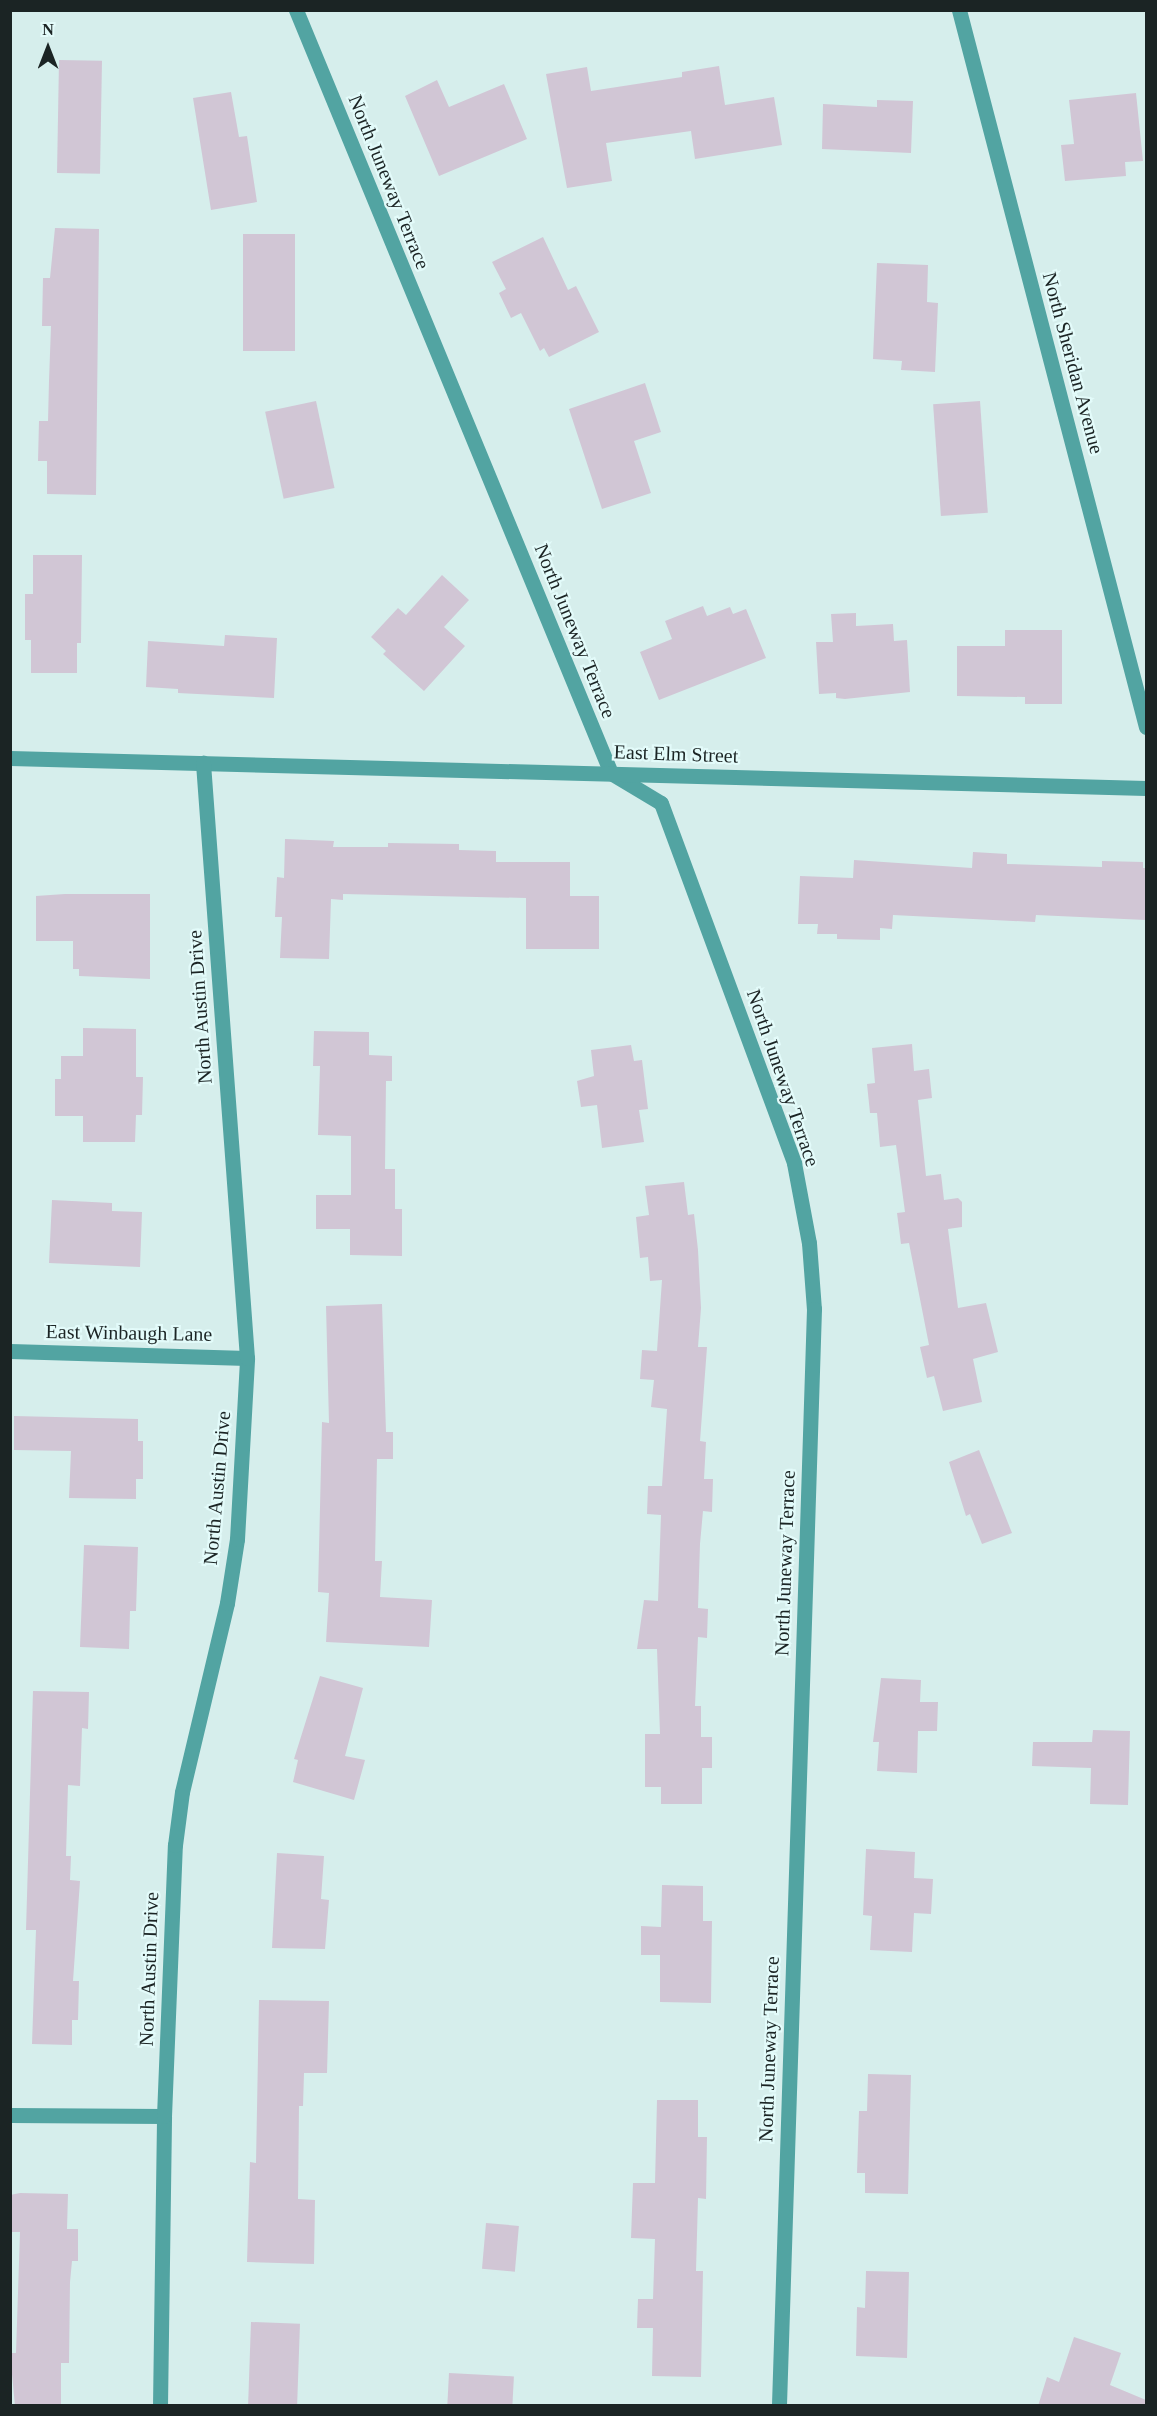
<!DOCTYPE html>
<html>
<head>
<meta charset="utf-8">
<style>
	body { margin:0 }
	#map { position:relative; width:1157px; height:2416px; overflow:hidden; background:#d6eeec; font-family:Georgia,serif }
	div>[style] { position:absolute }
	.building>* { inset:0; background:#d1c6d5; transform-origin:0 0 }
	.minor>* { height:15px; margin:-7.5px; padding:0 7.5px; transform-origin:7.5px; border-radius:7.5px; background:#52a4a2 }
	span { translate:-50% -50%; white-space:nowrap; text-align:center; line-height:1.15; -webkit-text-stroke:4.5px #e3fbfa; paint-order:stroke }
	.street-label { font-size:20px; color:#1b2424 }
	.frame { position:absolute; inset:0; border:12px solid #1b2424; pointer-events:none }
	.north { position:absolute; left:18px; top:18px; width:60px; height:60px; -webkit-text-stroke:4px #e3fbfa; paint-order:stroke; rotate:0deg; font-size:16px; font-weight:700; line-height:24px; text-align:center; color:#1b2424 }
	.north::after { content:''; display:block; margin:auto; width:21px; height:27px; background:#1b2424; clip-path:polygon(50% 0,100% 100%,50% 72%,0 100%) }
</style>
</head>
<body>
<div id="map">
	<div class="building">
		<i style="left:59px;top:60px;width:43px;height:113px;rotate:1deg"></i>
		<i style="clip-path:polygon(719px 66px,725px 105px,774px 97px,782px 145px,695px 159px,691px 131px,606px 143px,612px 181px,567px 188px,546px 74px,587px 67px,591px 91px,682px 77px,682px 72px)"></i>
		<i style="clip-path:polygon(437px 80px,449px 107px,504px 84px,527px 139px,439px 176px,405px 96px)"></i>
		<i style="clip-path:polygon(231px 92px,239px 137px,247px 136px,257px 202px,211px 210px,193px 98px)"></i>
		<i style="clip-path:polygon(1136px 93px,1143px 161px,1125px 162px,1126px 176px,1065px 181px,1061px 145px,1074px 144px,1069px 100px)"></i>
		<i style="clip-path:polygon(877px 100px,913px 101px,911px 153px,822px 149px,823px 104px,877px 107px)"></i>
		<i style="clip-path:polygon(55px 228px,99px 229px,96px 495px,47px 494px,47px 461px,38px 461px,39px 421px,48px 421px,49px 381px,51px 326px,42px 326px,43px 278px,50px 278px)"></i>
		<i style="left:243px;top:234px;width:52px;height:117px"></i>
		<i style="clip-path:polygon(543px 237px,568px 290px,576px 286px,599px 332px,549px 357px,544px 348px,540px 351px,521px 313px,511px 318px,499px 293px,506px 289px,492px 262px)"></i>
		<i style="clip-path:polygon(877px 263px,928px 265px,927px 302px,938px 303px,935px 372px,901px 370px,902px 361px,873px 359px)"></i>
		<i style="clip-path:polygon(645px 383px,661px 432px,634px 441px,651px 493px,602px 509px,569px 409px)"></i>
		<i style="left:316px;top:401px;width:89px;height:52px;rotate:78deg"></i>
		<i style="left:980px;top:401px;width:112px;height:47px;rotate:86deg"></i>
		<i style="clip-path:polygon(33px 555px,82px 555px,81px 643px,77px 643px,77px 673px,31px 673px,31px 640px,25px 640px,25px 594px,33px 594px)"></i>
		<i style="clip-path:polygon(442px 575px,469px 600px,444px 627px,465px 646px,424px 691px,383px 654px,386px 651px,371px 637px,398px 608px,406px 615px)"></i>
		<i style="clip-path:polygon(703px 606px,707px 616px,730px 607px,733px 614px,746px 609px,766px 658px,659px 700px,640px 652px,672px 639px,665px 621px)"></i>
		<i style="clip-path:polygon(856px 613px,856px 626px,893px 624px,894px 641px,907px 640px,910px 692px,845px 699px,836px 698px,836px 693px,819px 694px,816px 642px,833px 642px,831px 614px)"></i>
		<i style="clip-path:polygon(1005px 630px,1062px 630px,1062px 704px,1025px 704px,1025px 697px,957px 696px,957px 646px,1005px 646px)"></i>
		<i style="clip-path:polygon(225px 635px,277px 638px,274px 698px,178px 693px,178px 689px,146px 687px,148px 641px,224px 646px)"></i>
		<i style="clip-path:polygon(285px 839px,334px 841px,333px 847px,388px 847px,388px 843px,459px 844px,459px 850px,496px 851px,496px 862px,570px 862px,570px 896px,599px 896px,599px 949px,526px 949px,526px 898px,343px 894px,343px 900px,331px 899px,329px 959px,280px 958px,282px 917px,275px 917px,277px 877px,284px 878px)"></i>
		<i style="clip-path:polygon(973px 852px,1007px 854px,1007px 864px,1102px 867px,1102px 861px,1143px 862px,1143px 868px,1146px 868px,1146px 920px,1036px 915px,1035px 922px,893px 915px,892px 929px,880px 928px,880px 940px,837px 939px,837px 934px,817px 934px,818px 924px,798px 924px,800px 876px,853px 878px,854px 860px,972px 868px)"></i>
		<i style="clip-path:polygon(65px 894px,150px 894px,150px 979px,79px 976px,79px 969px,73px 969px,73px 941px,36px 941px,36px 896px)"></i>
		<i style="clip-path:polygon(83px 1028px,136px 1029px,136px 1077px,143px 1077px,142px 1115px,136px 1115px,135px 1142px,83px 1142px,83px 1116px,55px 1116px,55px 1079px,61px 1079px,61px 1056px,83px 1056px)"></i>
		<i style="clip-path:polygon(314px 1031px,369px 1032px,369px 1055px,392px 1056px,392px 1081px,386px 1081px,385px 1169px,395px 1169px,395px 1209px,402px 1209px,402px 1256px,350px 1255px,350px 1229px,316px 1229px,316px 1195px,351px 1195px,351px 1136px,318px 1135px,320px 1066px,313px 1066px)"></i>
		<i style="clip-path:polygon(912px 1044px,914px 1071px,929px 1069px,932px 1098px,918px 1100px,926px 1176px,941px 1174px,944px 1200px,958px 1198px,962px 1202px,962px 1227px,948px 1229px,958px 1308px,986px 1303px,998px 1352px,973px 1359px,982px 1402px,943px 1411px,934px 1376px,927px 1378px,920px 1347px,929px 1345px,909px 1243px,901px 1244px,897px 1213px,905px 1212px,896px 1145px,880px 1147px,877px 1113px,870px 1113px,867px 1084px,875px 1083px,872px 1048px)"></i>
		<i style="clip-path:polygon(631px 1045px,634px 1061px,642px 1060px,648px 1109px,639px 1110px,644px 1142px,602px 1148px,597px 1105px,581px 1107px,577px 1081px,594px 1076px,591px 1050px)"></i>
		<i style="clip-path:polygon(684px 1182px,688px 1215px,694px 1214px,698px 1250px,701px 1308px,698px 1347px,707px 1347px,700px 1441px,706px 1442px,704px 1479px,713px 1479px,712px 1512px,703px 1511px,700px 1544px,698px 1608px,708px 1609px,707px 1638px,698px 1637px,695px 1706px,701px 1706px,701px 1737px,712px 1737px,712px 1768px,702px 1768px,702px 1804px,661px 1804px,661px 1787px,645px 1787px,645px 1734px,660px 1734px,657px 1649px,637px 1649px,644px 1600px,658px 1601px,661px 1515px,647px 1514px,648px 1486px,662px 1486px,667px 1409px,651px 1407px,654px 1380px,640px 1379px,642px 1350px,657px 1351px,662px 1280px,650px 1281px,648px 1257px,640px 1258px,636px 1217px,649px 1215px,645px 1186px)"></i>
		<i style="clip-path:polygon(52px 1200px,112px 1203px,112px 1211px,142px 1212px,140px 1267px,49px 1263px)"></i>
		<i style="clip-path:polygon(382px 1304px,386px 1432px,393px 1432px,393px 1459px,377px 1459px,375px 1561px,382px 1561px,380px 1597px,432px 1600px,429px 1647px,326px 1642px,329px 1593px,318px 1592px,322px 1422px,329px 1423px,326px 1306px)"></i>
		<i style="clip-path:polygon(14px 1416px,138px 1419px,138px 1441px,143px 1441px,143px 1479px,136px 1479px,136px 1499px,69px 1498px,71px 1451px,14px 1450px)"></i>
		<i style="clip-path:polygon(979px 1450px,1012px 1533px,982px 1544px,970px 1514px,966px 1516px,949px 1462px)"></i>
		<i style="clip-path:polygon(84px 1545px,138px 1547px,136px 1611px,130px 1611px,129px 1649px,80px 1647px)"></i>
		<i style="clip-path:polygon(320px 1676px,363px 1688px,345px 1756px,365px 1760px,354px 1800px,293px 1782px,298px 1760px,294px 1759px)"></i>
		<i style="clip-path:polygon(881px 1678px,921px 1680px,920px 1702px,938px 1702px,937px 1731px,918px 1731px,917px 1773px,877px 1771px,879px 1742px,873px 1742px)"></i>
		<i style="clip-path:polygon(33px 1691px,89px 1692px,88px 1729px,82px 1728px,80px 1786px,68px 1785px,66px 1856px,71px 1856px,70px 1880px,80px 1881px,73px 1981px,79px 1981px,78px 2020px,72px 2020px,72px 2045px,32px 2044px,36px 1930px,26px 1930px)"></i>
		<i style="clip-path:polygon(1093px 1730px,1130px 1731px,1128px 1805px,1090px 1804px,1091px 1768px,1032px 1766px,1033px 1742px,1092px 1742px)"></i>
		<i style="clip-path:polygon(866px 1849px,915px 1852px,914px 1878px,933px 1879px,931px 1914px,914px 1913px,912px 1952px,870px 1950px,872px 1916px,863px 1915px)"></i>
		<i style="clip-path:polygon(277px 1853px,324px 1856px,321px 1899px,329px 1900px,325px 1949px,272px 1948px)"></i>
		<i style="clip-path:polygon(662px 1885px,703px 1886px,703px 1921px,712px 1921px,711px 2003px,660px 2002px,660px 1955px,641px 1955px,641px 1926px,661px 1927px)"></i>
		<i style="clip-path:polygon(259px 2000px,329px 2001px,327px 2073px,304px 2073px,303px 2106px,299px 2106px,298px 2199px,315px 2200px,314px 2264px,247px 2262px,250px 2162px,256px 2163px)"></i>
		<i style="clip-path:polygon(868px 2074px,911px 2075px,908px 2194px,865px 2193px,865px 2173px,857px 2173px,859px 2111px,867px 2111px)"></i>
		<i style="clip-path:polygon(657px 2100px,698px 2100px,698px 2137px,707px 2137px,706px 2199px,698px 2198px,696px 2271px,703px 2271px,701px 2377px,652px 2376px,653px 2328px,637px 2328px,638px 2299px,653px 2299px,655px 2239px,631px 2238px,633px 2183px,655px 2183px)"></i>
		<i style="clip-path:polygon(20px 2193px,68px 2194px,67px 2229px,78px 2229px,78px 2261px,72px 2261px,70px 2282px,69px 2363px,61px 2363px,61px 2406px,15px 2406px,10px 2353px,16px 2353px,20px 2232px,10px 2232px,10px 2195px)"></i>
		<i style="left:486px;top:2223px;width:33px;height:46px;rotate:5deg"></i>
		<i style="clip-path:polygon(866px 2271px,909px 2272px,907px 2358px,856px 2356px,857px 2307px,865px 2308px)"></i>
		<i style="left:251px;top:2322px;width:49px;height:84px;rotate:2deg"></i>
		<i style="clip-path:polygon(1074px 2337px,1121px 2353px,1110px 2385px,1146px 2400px,1146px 2406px,1038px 2406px,1047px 2377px,1059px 2382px)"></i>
		<i style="left:449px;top:2373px;width:65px;height:33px;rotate:3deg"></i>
	</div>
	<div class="minor">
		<i style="left:296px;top:10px;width:825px;rotate:67.57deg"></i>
		<i style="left:611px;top:773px;width:58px;rotate:31deg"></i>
		<i style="left:661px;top:803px;width:384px;rotate:69.7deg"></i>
		<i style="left:794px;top:1163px;width:81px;rotate:79.4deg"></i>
		<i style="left:809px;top:1243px;width:66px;rotate:85.7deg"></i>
		<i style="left:814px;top:1309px;width:1098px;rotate:91.83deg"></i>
		<i style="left:959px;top:10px;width:741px;rotate:75.38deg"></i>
		<i style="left:10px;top:758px;width:1136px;rotate:1.51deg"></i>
		<i style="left:10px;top:1351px;width:237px;rotate:1.7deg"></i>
		<i style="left:10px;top:2115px;width:154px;rotate:0.4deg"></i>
		<i style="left:160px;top:2406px;width:290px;rotate:-89.2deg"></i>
		<i style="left:164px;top:2116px;width:271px;rotate:-87.7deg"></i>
		<i style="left:175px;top:1845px;width:53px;rotate:-82.5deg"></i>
		<i style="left:182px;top:1792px;width:194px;rotate:-76.6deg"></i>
		<i style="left:227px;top:1603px;width:65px;rotate:-81.1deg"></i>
		<i style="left:237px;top:1539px;width:181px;rotate:-86.8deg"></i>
		<i style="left:247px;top:1358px;width:597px;rotate:-94.23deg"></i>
	</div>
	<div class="street-label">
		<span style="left:389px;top:182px;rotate:68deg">North Juneway Terrace</span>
		<span style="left:1073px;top:363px;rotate:75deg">North Sheridan Avenue</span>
		<span style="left:575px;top:631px;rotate:68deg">North Juneway Terrace</span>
		<span style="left:676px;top:754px;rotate:2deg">East Elm Street</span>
		<span style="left:200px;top:1007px;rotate:-94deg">North Austin Drive</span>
		<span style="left:783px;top:1078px;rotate:71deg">North Juneway Terrace</span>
		<span style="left:129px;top:1333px;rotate:1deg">East Winbaugh Lane</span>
		<span style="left:217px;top:1488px;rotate:-85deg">North Austin Drive</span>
		<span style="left:785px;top:1563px;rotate:-88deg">North Juneway Terrace</span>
		<span style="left:149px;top:1969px;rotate:-88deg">North Austin Drive</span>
		<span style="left:769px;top:2049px;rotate:-88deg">North Juneway Terrace</span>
	</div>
	<div class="frame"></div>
	<div class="north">N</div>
</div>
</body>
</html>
